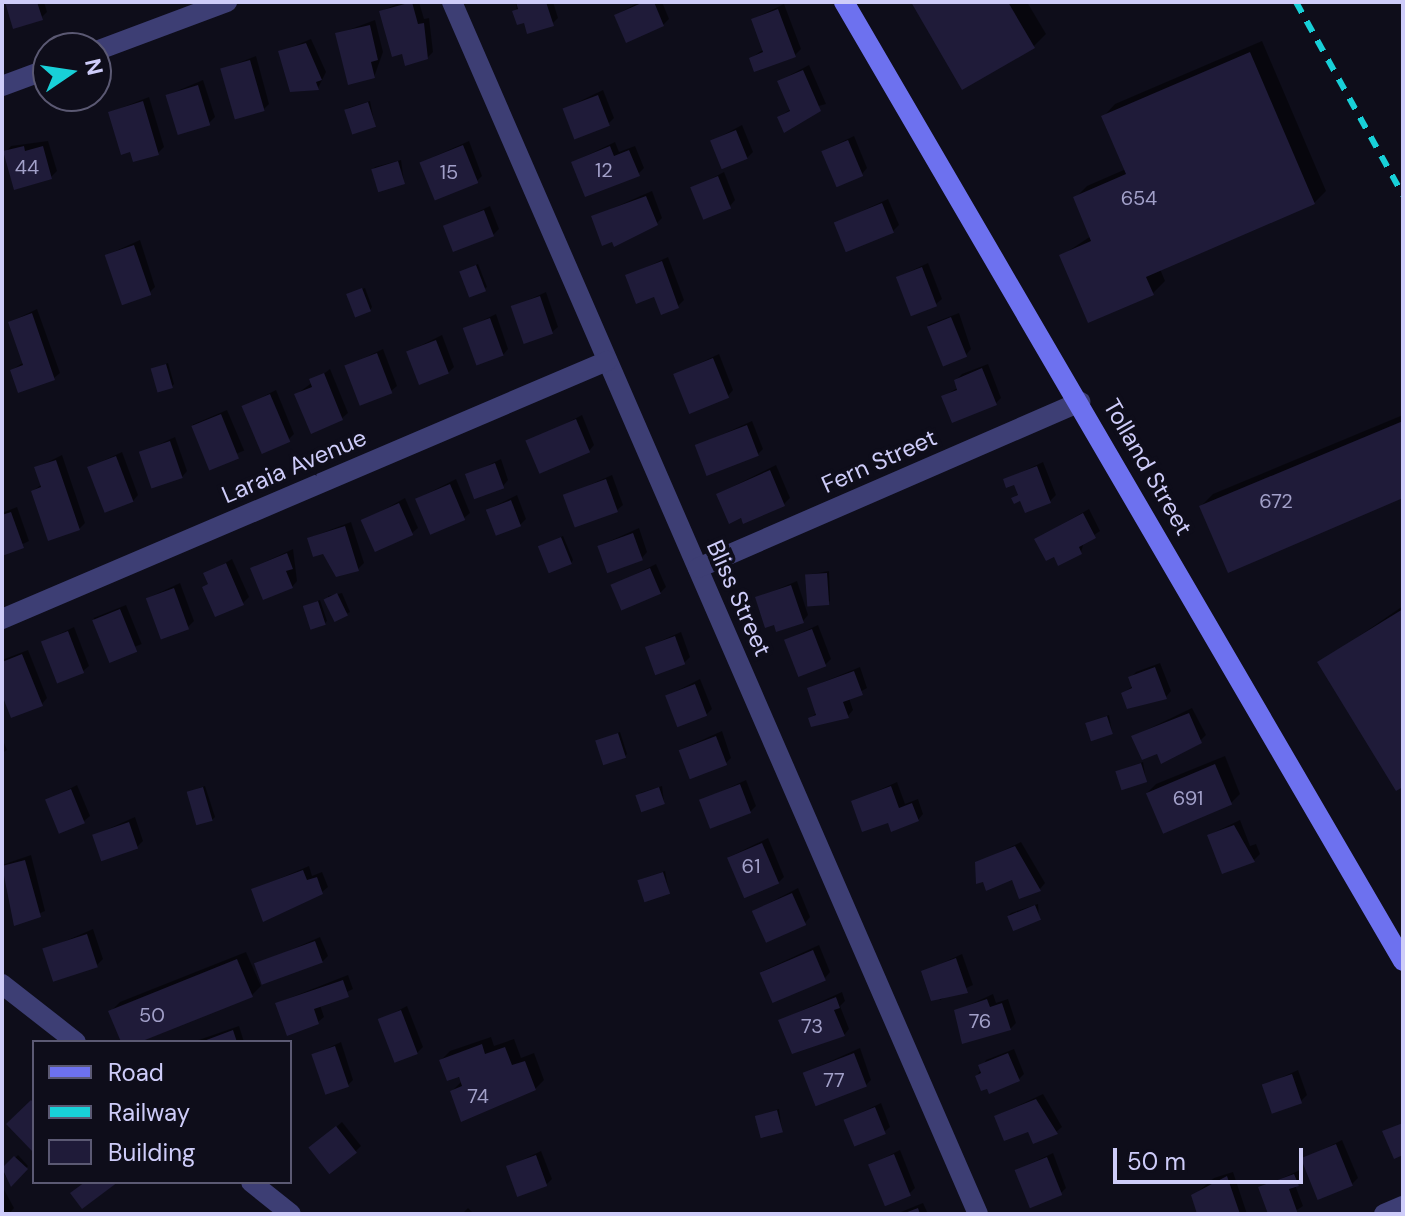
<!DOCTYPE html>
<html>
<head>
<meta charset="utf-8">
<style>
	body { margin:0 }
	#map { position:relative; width:1405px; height:1216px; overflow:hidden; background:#0e0d1a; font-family:"DM Sans",sans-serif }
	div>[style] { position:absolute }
	.shadow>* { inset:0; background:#0007; transform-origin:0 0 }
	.building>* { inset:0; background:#1f1b39; transform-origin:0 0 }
	.minor>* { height:20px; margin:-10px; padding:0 10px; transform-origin:10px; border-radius:10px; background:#3d3e74 }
	.secondary>* { height:20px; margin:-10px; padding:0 10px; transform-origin:10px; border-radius:10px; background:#6d71ef }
	.rail>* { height:6px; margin-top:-3px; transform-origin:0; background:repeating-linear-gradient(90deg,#18d0d8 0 12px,transparent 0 22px) }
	span { translate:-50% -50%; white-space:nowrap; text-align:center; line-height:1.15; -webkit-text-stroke:8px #0e0d1a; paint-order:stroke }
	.number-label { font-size:20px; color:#a2a0c9 }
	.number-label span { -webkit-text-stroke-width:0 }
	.street-label { font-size:24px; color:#ceccf9 }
	.frame { position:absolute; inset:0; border:4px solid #ceccf9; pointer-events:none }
	.legend { position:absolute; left:32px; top:1040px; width:260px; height:144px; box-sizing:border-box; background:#0e0d1a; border:2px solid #5b5973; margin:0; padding:10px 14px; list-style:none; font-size:24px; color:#ceccf9 }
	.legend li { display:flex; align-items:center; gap:16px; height:40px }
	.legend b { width:40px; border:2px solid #5b5973 }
	.north { position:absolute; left:32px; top:32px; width:80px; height:80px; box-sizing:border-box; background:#0e0d1a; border:2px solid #5b5973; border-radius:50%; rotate:77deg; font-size:22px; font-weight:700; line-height:32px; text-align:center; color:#ceccf9 }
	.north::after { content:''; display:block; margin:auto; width:28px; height:36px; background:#18d0d8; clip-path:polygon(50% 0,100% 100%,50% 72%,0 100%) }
	.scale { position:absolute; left:1113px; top:1148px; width:190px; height:36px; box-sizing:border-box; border:4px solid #ceccf9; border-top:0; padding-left:10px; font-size:24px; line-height:28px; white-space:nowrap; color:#ceccf9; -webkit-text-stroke:6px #0e0d1a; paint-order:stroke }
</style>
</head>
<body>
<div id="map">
	<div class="shadow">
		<i style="clip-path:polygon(7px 2px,44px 2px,47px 12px,41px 18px)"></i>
		<i style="clip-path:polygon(401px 2px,419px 2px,424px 19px,429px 18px,433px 52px,427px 58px,382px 11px)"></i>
		<i style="clip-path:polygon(516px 2px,553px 2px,558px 18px,552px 24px,518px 22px)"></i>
		<i style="clip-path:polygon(639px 2px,662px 2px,669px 19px,663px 25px,616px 15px)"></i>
		<i style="clip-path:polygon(913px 2px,1027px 2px,1046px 34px,1033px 47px)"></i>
		<i style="clip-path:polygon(784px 4px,801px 49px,795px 55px,751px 58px,764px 49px,753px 19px)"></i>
		<i style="clip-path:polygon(375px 20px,383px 52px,374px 77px,338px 34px)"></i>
		<i style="clip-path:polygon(311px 39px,326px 72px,318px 88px,280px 52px)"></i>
		<i style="clip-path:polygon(1262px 41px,1326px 191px,1314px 203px,1160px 269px,1165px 281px,1153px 293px,1061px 256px,1091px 236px,1075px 198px,1087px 186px,1126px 169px,1103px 117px,1115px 104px)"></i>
		<i style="clip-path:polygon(256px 56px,269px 104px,264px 109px,223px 69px)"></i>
		<i style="clip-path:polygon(809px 65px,826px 104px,779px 117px,791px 109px,779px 81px)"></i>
		<i style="clip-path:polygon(203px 80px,215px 117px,209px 123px,168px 95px)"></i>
		<i style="clip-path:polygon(603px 90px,614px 118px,608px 124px,564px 109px)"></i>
		<i style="clip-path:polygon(149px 97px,164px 147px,158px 153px,111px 112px)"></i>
		<i style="clip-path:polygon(370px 101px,375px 126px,346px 110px,348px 108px)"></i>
		<i style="clip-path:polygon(742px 125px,753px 152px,747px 158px,712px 141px)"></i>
		<i style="clip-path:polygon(854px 136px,867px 168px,862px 174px,823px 151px)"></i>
		<i style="clip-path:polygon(48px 141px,57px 171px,51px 177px,6px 152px,11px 146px)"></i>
		<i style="clip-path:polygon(469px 141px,482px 176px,476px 182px,422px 162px)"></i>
		<i style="clip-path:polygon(615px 142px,619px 152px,635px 146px,644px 168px,638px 174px,573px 162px)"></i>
		<i style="clip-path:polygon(401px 160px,404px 182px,373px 169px,375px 167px)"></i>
		<i style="clip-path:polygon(724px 172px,735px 200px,730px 206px,693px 188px)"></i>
		<i style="clip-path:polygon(652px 191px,662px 218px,656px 224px,593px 217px)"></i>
		<i style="clip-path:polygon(888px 199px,899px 225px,893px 231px,836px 223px)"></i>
		<i style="clip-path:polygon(490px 206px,499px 229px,493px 235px,446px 227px)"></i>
		<i style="clip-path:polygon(140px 240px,155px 287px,149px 293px,107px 255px)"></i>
		<i style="clip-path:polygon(668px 257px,684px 300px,678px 306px,628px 276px)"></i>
		<i style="clip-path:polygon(928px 263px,942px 299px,936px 304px,898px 277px)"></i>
		<i style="clip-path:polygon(478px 264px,487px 287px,484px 289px,461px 272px)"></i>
		<i style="clip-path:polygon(365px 288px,372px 307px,370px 310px,351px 293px)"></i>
		<i style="clip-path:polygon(546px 292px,558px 327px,552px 332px,513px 307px)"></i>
		<i style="clip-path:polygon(37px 309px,60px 373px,54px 378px,12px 370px,24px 362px,10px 322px)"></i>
		<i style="clip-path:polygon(959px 313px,971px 349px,966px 355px,928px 325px)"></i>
		<i style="clip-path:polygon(496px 314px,508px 349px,503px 355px,465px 329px)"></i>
		<i style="clip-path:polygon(442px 335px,454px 367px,448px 373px,408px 352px)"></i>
		<i style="clip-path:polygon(383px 349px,397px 386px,391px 391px,347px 366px)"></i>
		<i style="clip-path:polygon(719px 354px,733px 390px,728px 396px,675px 375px)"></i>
		<i style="clip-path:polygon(168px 363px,174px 384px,172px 386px,153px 369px)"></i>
		<i style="clip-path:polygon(988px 364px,1001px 398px,996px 403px,944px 396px,959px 387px,956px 380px,962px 374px)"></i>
		<i style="clip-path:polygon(330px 369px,348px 413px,342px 418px,297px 394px)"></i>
		<i style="clip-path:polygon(276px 390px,294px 434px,288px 440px,243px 407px)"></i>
		<i style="left:227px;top:410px;width:44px;height:37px;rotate:67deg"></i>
		<i style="clip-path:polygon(582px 415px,594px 445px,589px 451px,529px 443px)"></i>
		<i style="clip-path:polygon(1403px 415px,1403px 495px,1201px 506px,1213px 494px)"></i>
		<i style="clip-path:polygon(752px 421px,763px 449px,758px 454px,697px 446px)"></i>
		<i style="clip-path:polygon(175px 437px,187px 471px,182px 477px,141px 453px)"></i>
		<i style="clip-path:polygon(122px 452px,138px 495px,133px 501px,90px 467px)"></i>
		<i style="clip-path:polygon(62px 455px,85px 523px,79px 529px,33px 491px,42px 484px,36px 468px)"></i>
		<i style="clip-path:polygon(501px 459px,508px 480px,503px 486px,468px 475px)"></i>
		<i style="clip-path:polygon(1043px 462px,1056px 495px,1050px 501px,1014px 498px,1019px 493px,1015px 482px,1005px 480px)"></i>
		<i style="clip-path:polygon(776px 465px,790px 498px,784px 504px,744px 522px,718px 494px)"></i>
		<i style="clip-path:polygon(612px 475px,623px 505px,617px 510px,565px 496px)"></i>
		<i style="clip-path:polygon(456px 479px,470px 513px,464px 518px,417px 499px)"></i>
		<i style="clip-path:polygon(517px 495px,526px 519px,520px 525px,489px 509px)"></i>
		<i style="clip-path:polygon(405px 498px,418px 528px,412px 533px,364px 521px)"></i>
		<i style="clip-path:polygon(17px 507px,29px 541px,2px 554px,2px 513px)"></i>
		<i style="clip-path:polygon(1089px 509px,1100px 531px,1084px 542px,1081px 552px,1054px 555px,1036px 539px)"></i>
		<i style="clip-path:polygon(351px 522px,364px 563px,358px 569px,309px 538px)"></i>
		<i style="clip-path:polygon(639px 528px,647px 552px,642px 558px,599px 546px)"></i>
		<i style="clip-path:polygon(563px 536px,573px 560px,571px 563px,543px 545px)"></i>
		<i style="clip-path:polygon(293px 549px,297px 581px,292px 587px,252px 568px)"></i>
		<i style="clip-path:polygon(232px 559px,249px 597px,243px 603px,206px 574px)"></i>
		<i style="clip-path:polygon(656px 564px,666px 587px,660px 593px,612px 586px)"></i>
		<i style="clip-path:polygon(829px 571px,830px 601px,828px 603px,807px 575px)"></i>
		<i style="clip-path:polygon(797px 581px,808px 615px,803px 621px,757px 598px)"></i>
		<i style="clip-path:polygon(180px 583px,194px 621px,188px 627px,148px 598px)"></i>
		<i style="clip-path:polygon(342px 593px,350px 612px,334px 620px,328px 596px)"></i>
		<i style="clip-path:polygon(320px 600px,327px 621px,325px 623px,305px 606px)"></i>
		<i style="left:126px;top:605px;width:42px;height:35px;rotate:68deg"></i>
		<i style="clip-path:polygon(1403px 606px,1403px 785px,1320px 663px)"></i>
		<i style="clip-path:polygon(818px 625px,831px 659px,825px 665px,786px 640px)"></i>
		<i style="clip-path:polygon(74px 627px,89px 666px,83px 671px,43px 642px)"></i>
		<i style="clip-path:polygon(681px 632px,690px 657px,684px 663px,647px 647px)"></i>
		<i style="clip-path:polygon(28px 650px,47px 698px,42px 704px,2px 690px,2px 660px)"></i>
		<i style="clip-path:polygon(1160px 663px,1171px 691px,1166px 697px,1123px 693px,1133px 686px,1130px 678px,1136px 672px)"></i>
		<i style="clip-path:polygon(860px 667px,867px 688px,849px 698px,853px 710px,848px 716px,811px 718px,817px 712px,809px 688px)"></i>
		<i style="clip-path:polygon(700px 679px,712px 709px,706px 715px,667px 696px)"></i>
		<i style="clip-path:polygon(1192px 708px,1206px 735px,1200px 741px,1158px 751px,1134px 736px)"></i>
		<i style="clip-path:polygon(1109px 715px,1112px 732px,1087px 725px,1089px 722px)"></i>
		<i style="clip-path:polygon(722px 731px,731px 758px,726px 763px,680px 750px)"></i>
		<i style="clip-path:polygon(620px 732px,627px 754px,625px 756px,598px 741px)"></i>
		<i style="clip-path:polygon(2px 738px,7px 750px,2px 753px)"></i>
		<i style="clip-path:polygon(1225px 756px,1240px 794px,1231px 803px,1147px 793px,1156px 784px)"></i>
		<i style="clip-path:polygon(1143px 762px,1146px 780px,1118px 772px,1121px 770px)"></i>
		<i style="clip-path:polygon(746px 780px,756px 806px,750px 812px,701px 801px)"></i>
		<i style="clip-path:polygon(897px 782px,905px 804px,918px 799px,923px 814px,918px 820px,889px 820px,853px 802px)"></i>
		<i style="clip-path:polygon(77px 785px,90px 816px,84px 821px,48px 800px)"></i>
		<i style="clip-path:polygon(205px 786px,215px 817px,212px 820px,189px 792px)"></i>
		<i style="clip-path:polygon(662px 786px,664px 802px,640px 793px)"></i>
		<i style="clip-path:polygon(135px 817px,143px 841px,137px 847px,95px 835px)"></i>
		<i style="clip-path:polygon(1240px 820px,1250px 846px,1256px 844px,1260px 854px,1254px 860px,1209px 835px)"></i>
		<i style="clip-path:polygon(768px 838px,784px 877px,778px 883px,729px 857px)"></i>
		<i style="clip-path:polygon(1021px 842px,1045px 883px,1040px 889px,977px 863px)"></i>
		<i style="clip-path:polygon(31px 855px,45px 911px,15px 924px,2px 865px)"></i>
		<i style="clip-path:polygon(309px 866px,312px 876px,322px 872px,328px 887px,322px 892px,253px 890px)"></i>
		<i style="clip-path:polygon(665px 871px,669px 892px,640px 881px,642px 879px)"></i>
		<i style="clip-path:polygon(798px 888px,810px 917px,805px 923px,754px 911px)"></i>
		<i style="clip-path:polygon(1038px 904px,1039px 918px,1009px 915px,1011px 913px)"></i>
		<i style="clip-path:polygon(93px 929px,103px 959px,97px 965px,45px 950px)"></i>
		<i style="clip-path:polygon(320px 937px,328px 956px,322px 962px,257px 965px)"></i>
		<i style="clip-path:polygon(819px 945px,830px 972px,825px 978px,761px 972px)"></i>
		<i style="clip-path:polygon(246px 952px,261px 986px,252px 995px,135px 1042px,123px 1042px,111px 1011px,120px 1002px)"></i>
		<i style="clip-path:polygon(962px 954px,973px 985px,940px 1000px,923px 972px)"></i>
		<i style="clip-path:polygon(348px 975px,353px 989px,320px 1005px,324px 1017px,318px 1022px,277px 1003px)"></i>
		<i style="clip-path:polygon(842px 992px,845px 1001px,840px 1006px,849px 1029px,844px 1035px,781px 1020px)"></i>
		<i style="clip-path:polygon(993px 994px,996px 1003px,1008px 999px,1016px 1023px,1010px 1029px,956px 1011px)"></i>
		<i style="clip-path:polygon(407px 1006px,423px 1047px,417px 1053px,380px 1020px)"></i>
		<i style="clip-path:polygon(239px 1026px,244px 1042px,193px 1042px)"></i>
		<i style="clip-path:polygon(491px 1037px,494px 1046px,514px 1039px,521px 1058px,534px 1053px,544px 1080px,535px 1089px,452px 1091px,462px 1081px,441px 1060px,450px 1051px)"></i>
		<i style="clip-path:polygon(341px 1042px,353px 1080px,348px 1085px,313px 1055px)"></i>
		<i style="clip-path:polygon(860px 1048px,871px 1080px,866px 1085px,804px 1073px)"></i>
		<i style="clip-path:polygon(1014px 1049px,1024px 1074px,1018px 1080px,977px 1076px,986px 1060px)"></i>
		<i style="clip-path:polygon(1298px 1070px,1307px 1095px,1301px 1101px,1265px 1085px)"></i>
		<i style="clip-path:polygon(1043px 1094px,1062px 1127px,1056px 1132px,996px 1116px)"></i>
		<i style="clip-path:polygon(34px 1100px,34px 1147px,32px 1148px,9px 1124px)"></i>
		<i style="clip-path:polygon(881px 1103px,890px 1127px,884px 1132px,846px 1120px)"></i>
		<i style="clip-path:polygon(779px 1109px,782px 1130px,757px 1117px,760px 1115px)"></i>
		<i style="clip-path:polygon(342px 1122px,361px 1146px,356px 1151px,317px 1143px)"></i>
		<i style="clip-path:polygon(1342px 1140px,1358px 1178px,1352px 1184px,1304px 1159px)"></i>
		<i style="clip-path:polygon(900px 1150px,915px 1188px,909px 1194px,870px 1165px)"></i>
		<i style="clip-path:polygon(541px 1151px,552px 1179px,546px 1185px,508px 1167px)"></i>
		<i style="clip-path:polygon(1053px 1153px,1066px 1188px,1061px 1193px,1017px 1170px)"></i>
		<i style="clip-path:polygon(18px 1155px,28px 1166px,11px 1184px,2px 1171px)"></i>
		<i style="clip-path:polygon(1300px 1170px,1303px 1178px,1295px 1185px,1303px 1206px,1291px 1214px,1270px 1214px,1261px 1188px)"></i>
		<i style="clip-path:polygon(1233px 1172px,1247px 1214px,1199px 1214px,1193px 1196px,1214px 1178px)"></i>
		<i style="clip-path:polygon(2px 1186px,14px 1208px,9px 1214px,2px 1214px)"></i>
		<i style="clip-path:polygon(923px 1203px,928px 1214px,896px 1214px)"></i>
		<i style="clip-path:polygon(468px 1208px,474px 1214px,462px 1214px)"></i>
	</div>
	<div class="building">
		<i style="clip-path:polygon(5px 2px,37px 2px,43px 20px,13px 29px)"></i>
		<i style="clip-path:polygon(412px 2px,418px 24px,424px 23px,428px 59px,405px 66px,402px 54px,392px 57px,379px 11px)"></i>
		<i style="clip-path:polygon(516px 2px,546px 2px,554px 26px,527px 34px,524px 23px,517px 25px,512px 11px,518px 9px)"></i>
		<i style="clip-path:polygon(644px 2px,654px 2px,664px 26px,626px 43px,614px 15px)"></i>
		<i style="clip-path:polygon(911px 2px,1008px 2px,1035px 48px,962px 90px)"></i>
		<i style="clip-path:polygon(778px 9px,796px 57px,754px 72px,749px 58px,763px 52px,751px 19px)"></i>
		<i style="clip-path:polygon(370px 25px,378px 60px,371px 62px,375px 78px,348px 85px,335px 33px)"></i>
		<i style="clip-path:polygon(306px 43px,322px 80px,316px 82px,319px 90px,290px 92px,278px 51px)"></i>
		<i style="clip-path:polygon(1250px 52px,1315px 204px,1146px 277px,1154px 295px,1088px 323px,1059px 255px,1091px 241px,1073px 197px,1126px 174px,1101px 116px)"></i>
		<i style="left:250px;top:60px;width:53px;height:31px;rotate:74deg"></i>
		<i style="clip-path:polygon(803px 70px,821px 111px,784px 133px,777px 117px,790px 111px,777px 81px)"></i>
		<i style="left:198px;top:85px;width:42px;height:34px;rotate:73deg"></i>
		<i style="left:598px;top:95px;width:33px;height:38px;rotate:69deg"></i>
		<i style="clip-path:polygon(143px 101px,159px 155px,133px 162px,130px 152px,121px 155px,108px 112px)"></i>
		<i style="left:368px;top:102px;width:26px;height:25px;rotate:72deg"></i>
		<i style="left:736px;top:130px;width:31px;height:28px;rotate:68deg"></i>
		<i style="left:848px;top:140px;width:39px;height:29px;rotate:67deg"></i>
		<i style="left:463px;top:145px;width:41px;height:47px;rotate:68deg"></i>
		<i style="clip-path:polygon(24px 146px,25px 151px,43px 146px,52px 179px,14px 190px,3px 151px)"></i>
		<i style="clip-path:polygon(610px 146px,614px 156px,629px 150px,640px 176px,585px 197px,571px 162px)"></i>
		<i style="left:398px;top:161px;width:24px;height:28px;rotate:73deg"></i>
		<i style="left:718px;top:176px;width:35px;height:30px;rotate:68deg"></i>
		<i style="clip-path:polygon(646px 196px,658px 225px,614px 247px,612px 242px,602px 246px,591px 216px)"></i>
		<i style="left:882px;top:203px;width:32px;height:52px;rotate:68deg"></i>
		<i style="left:484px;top:210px;width:28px;height:44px;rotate:69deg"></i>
		<i style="left:134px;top:245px;width:53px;height:31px;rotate:71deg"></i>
		<i style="clip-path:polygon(662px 261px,679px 308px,661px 315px,654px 297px,636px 304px,625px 275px)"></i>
		<i style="left:476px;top:265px;width:28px;height:18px;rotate:69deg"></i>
		<i style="left:922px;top:267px;width:42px;height:28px;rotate:69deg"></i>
		<i style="left:362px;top:288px;width:25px;height:17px;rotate:69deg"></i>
		<i style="left:540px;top:296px;width:40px;height:31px;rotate:71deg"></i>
		<i style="clip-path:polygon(32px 313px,55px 380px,18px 393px,10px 370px,23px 365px,8px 322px)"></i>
		<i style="left:951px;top:317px;width:43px;height:26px;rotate:68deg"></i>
		<i style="left:490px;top:318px;width:40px;height:29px;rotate:70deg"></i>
		<i style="left:436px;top:340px;width:36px;height:32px;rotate:69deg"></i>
		<i style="left:377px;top:353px;width:43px;height:35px;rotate:69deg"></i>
		<i style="left:713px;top:358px;width:43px;height:43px;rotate:68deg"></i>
		<i style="left:166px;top:364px;width:25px;height:16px;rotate:74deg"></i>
		<i style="clip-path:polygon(982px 368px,997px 405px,952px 423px,941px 396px,957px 390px,954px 380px)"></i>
		<i style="clip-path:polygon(324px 373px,343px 420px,311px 434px,294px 394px,312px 387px,309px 379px)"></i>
		<i style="left:270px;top:394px;width:52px;height:31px;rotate:67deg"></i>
		<i style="left:221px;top:414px;width:48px;height:32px;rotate:68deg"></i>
		<i style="left:576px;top:419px;width:36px;height:55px;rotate:67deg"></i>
		<i style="clip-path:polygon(1403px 421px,1403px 498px,1228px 573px,1199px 506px)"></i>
		<i style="left:747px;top:425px;width:33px;height:56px;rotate:69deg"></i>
		<i style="left:170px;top:441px;width:39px;height:33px;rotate:71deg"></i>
		<i style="left:116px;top:456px;width:49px;height:31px;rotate:69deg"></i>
		<i style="clip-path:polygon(56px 460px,80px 530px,48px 541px,31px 491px,41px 487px,34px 467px)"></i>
		<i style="left:495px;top:463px;width:27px;height:32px;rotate:70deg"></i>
		<i style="clip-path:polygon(1037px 466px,1051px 503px,1025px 513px,1020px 501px,1014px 504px,1011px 498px,1018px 495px,1014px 485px,1006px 488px,1003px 479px)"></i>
		<i style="clip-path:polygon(770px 470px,785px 506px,743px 524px,741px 518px,729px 524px,716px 494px)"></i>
		<i style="left:606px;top:479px;width:35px;height:46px;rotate:70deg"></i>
		<i style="left:450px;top:484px;width:39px;height:38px;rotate:67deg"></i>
		<i style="left:511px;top:500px;width:28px;height:27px;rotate:69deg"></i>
		<i style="left:399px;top:503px;width:35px;height:42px;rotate:66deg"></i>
		<i style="clip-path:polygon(11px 512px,24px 548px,2px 556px,2px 515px)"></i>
		<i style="clip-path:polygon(1083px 513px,1096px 538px,1079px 547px,1082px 554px,1058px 566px,1054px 557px,1046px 561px,1034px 539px)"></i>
		<i style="clip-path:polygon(345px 526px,359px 571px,336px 577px,323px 554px,313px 557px,307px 538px)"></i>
		<i style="left:633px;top:533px;width:29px;height:38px;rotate:70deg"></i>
		<i style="left:561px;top:537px;width:29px;height:25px;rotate:68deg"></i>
		<i style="clip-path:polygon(287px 553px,293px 569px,286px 571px,293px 588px,263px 600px,250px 568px)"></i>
		<i style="clip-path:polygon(226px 563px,244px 605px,215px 617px,202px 587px,208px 584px,203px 573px)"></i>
		<i style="left:650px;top:568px;width:28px;height:43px;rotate:67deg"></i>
		<i style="left:827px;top:573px;width:32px;height:22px;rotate:86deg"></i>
		<i style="clip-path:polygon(791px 585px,804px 623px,776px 632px,774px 625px,765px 628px,755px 597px)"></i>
		<i style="left:174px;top:588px;width:44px;height:30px;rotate:70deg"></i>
		<i style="left:337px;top:593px;width:25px;height:15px;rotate:64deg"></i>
		<i style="left:318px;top:601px;width:25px;height:16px;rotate:72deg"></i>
		<i style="left:120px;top:609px;width:46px;height:30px;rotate:68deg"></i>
		<i style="clip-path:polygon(1403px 609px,1403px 787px,1396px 791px,1317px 662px)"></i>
		<i style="left:812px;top:629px;width:40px;height:30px;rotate:69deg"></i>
		<i style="left:68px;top:631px;width:45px;height:29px;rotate:69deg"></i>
		<i style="left:675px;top:636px;width:30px;height:32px;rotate:70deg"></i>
		<i style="clip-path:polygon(22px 654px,43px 706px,11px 718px,2px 695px,2px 662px)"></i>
		<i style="clip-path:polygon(1155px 667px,1167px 699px,1127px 709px,1121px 693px,1132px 688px,1128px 677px)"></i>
		<i style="clip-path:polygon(854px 671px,863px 695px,843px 702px,849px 718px,811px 727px,808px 718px,816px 715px,807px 688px)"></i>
		<i style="left:695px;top:684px;width:34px;height:32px;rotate:69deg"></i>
		<i style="clip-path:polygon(1189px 713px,1202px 743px,1161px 764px,1157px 754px,1142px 760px,1131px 736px)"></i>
		<i style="left:1107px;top:716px;width:19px;height:23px;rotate:72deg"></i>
		<i style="left:618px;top:733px;width:26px;height:24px;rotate:72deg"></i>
		<i style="left:716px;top:736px;width:31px;height:40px;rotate:69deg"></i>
		<i style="left:1141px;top:763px;width:20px;height:27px;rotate:72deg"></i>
		<i style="left:1215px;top:764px;width:44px;height:75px;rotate:67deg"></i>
		<i style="left:740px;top:784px;width:31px;height:44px;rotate:69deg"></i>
		<i style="clip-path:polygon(891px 786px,899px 808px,912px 803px,919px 821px,891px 832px,888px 823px,862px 832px,851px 801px)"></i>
		<i style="left:203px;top:787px;width:35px;height:17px;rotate:74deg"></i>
		<i style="left:659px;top:787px;width:18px;height:25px;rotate:71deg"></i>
		<i style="left:71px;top:789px;width:37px;height:28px;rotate:68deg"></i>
		<i style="left:129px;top:822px;width:28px;height:39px;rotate:71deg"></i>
		<i style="clip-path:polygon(1234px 825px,1255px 862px,1222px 874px,1207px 835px)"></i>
		<i style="left:762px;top:843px;width:44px;height:38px;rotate:67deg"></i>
		<i style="clip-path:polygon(1015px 846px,1041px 891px,1019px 899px,1012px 880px,986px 891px,983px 882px,976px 884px,975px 862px)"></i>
		<i style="clip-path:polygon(25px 860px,41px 917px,14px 926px,2px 866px)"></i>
		<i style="clip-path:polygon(303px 870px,307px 880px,317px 877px,323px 894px,263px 922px,251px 889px)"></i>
		<i style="left:663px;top:872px;width:23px;height:27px;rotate:72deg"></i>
		<i style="left:792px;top:893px;width:35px;height:44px;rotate:66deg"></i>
		<i style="left:1035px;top:905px;width:16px;height:30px;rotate:68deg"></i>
		<i style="left:87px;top:934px;width:35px;height:47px;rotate:72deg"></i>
		<i style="left:315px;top:941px;width:23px;height:65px;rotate:70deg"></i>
		<i style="left:813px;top:950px;width:33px;height:58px;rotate:67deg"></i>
		<i style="clip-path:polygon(956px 958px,968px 993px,931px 1001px,921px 971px)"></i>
		<i style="clip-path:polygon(237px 959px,253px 997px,140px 1042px,121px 1042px,108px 1011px)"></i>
		<i style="clip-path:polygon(343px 980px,349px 997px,314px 1009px,319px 1024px,287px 1036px,275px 1003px)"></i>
		<i style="clip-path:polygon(836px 997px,840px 1008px,834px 1010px,845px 1036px,792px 1054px,778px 1020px)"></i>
		<i style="clip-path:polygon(987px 999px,990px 1007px,1002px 1003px,1011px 1030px,962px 1044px,954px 1010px)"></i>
		<i style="left:401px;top:1010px;width:47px;height:25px;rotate:69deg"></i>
		<i style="clip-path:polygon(233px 1030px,237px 1042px,201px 1042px)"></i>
		<i style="clip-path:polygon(482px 1044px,485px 1054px,505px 1047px,512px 1065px,525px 1061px,536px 1090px,461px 1122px,450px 1091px,462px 1086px,459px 1077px,447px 1081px,439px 1060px)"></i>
		<i style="left:335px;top:1046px;width:43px;height:25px;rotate:71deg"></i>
		<i style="left:854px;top:1053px;width:36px;height:55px;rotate:69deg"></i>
		<i style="clip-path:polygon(1008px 1053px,1020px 1081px,989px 1094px,987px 1089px,981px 1091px,975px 1076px,981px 1073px,978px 1065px)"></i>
		<i style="left:1292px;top:1074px;width:31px;height:32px;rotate:71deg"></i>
		<i style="clip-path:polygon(1036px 1099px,1058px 1134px,1033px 1144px,1028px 1132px,1004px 1141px,994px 1116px)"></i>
		<i style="clip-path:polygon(31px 1100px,34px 1103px,32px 1151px,6px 1124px)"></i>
		<i style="left:875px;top:1107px;width:29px;height:34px;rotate:68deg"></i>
		<i style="left:777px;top:1110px;width:23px;height:23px;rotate:75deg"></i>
		<i style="clip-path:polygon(1403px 1123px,1403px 1155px,1394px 1159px,1382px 1131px)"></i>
		<i style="left:336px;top:1126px;width:34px;height:35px;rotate:52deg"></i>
		<i style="left:1336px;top:1144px;width:45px;height:38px;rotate:68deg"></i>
		<i style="left:894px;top:1154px;width:45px;height:28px;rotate:68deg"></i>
		<i style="left:536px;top:1155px;width:33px;height:32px;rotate:70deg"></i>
		<i style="clip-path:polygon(14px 1156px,28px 1169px,11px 1187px,2px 1168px)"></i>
		<i style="left:1047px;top:1157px;width:41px;height:35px;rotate:68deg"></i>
		<i style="clip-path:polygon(1294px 1174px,1299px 1186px,1289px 1189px,1298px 1214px,1268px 1214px,1258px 1187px)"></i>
		<i style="clip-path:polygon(1227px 1176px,1240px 1214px,1197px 1214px,1191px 1195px)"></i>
		<i style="clip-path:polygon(85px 1182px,118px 1182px,82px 1209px,70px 1193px)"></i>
		<i style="clip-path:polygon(918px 1208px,920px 1214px,902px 1214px)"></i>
	</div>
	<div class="minor">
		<i style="left:452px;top:2px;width:1321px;rotate:66.54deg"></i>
		<i style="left:96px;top:51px;width:140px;rotate:-20.5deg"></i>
		<i style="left:2px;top:86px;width:49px;rotate:-20.3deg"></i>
		<i style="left:698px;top:568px;width:417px;rotate:-23.5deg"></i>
		<i style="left:2px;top:619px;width:658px;rotate:-23.1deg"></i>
		<i style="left:2px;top:984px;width:94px;rotate:38.1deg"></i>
		<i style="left:251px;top:1182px;width:51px;rotate:38.7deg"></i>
		<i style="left:1384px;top:1214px;width:21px;rotate:-23deg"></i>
	</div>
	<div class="secondary">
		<i style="left:844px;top:2px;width:1110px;rotate:59.76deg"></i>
	</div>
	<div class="rail">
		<i style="left:1296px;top:2px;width:221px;rotate:61deg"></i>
	</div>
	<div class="number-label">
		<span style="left:27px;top:167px">44</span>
		<span style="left:604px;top:170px">12</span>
		<span style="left:449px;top:172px">15</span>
		<span style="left:1139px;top:198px">654</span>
		<span style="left:1276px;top:501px">672</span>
		<span style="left:1188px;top:798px">691</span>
		<span style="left:751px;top:866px">61</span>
		<span style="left:152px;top:1015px">50</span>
		<span style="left:980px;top:1021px">76</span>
		<span style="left:812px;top:1026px">73</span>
		<span style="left:834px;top:1080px">77</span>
		<span style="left:478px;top:1096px">74</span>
	</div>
	<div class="street-label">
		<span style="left:879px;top:461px;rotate:-24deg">Fern Street</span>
		<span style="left:294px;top:466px;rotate:-23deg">Laraia Avenue</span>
		<span style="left:1148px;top:467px;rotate:60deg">Tolland Street</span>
		<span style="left:739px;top:598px;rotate:66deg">Bliss Street</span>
	</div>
	<div class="frame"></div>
	<ul class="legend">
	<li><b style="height:10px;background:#6d71ef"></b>Road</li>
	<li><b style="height:10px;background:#18d0d8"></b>Railway</li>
	<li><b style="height:22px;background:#1f1b39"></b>Building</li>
	</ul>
	<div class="north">N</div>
	<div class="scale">50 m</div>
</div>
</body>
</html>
